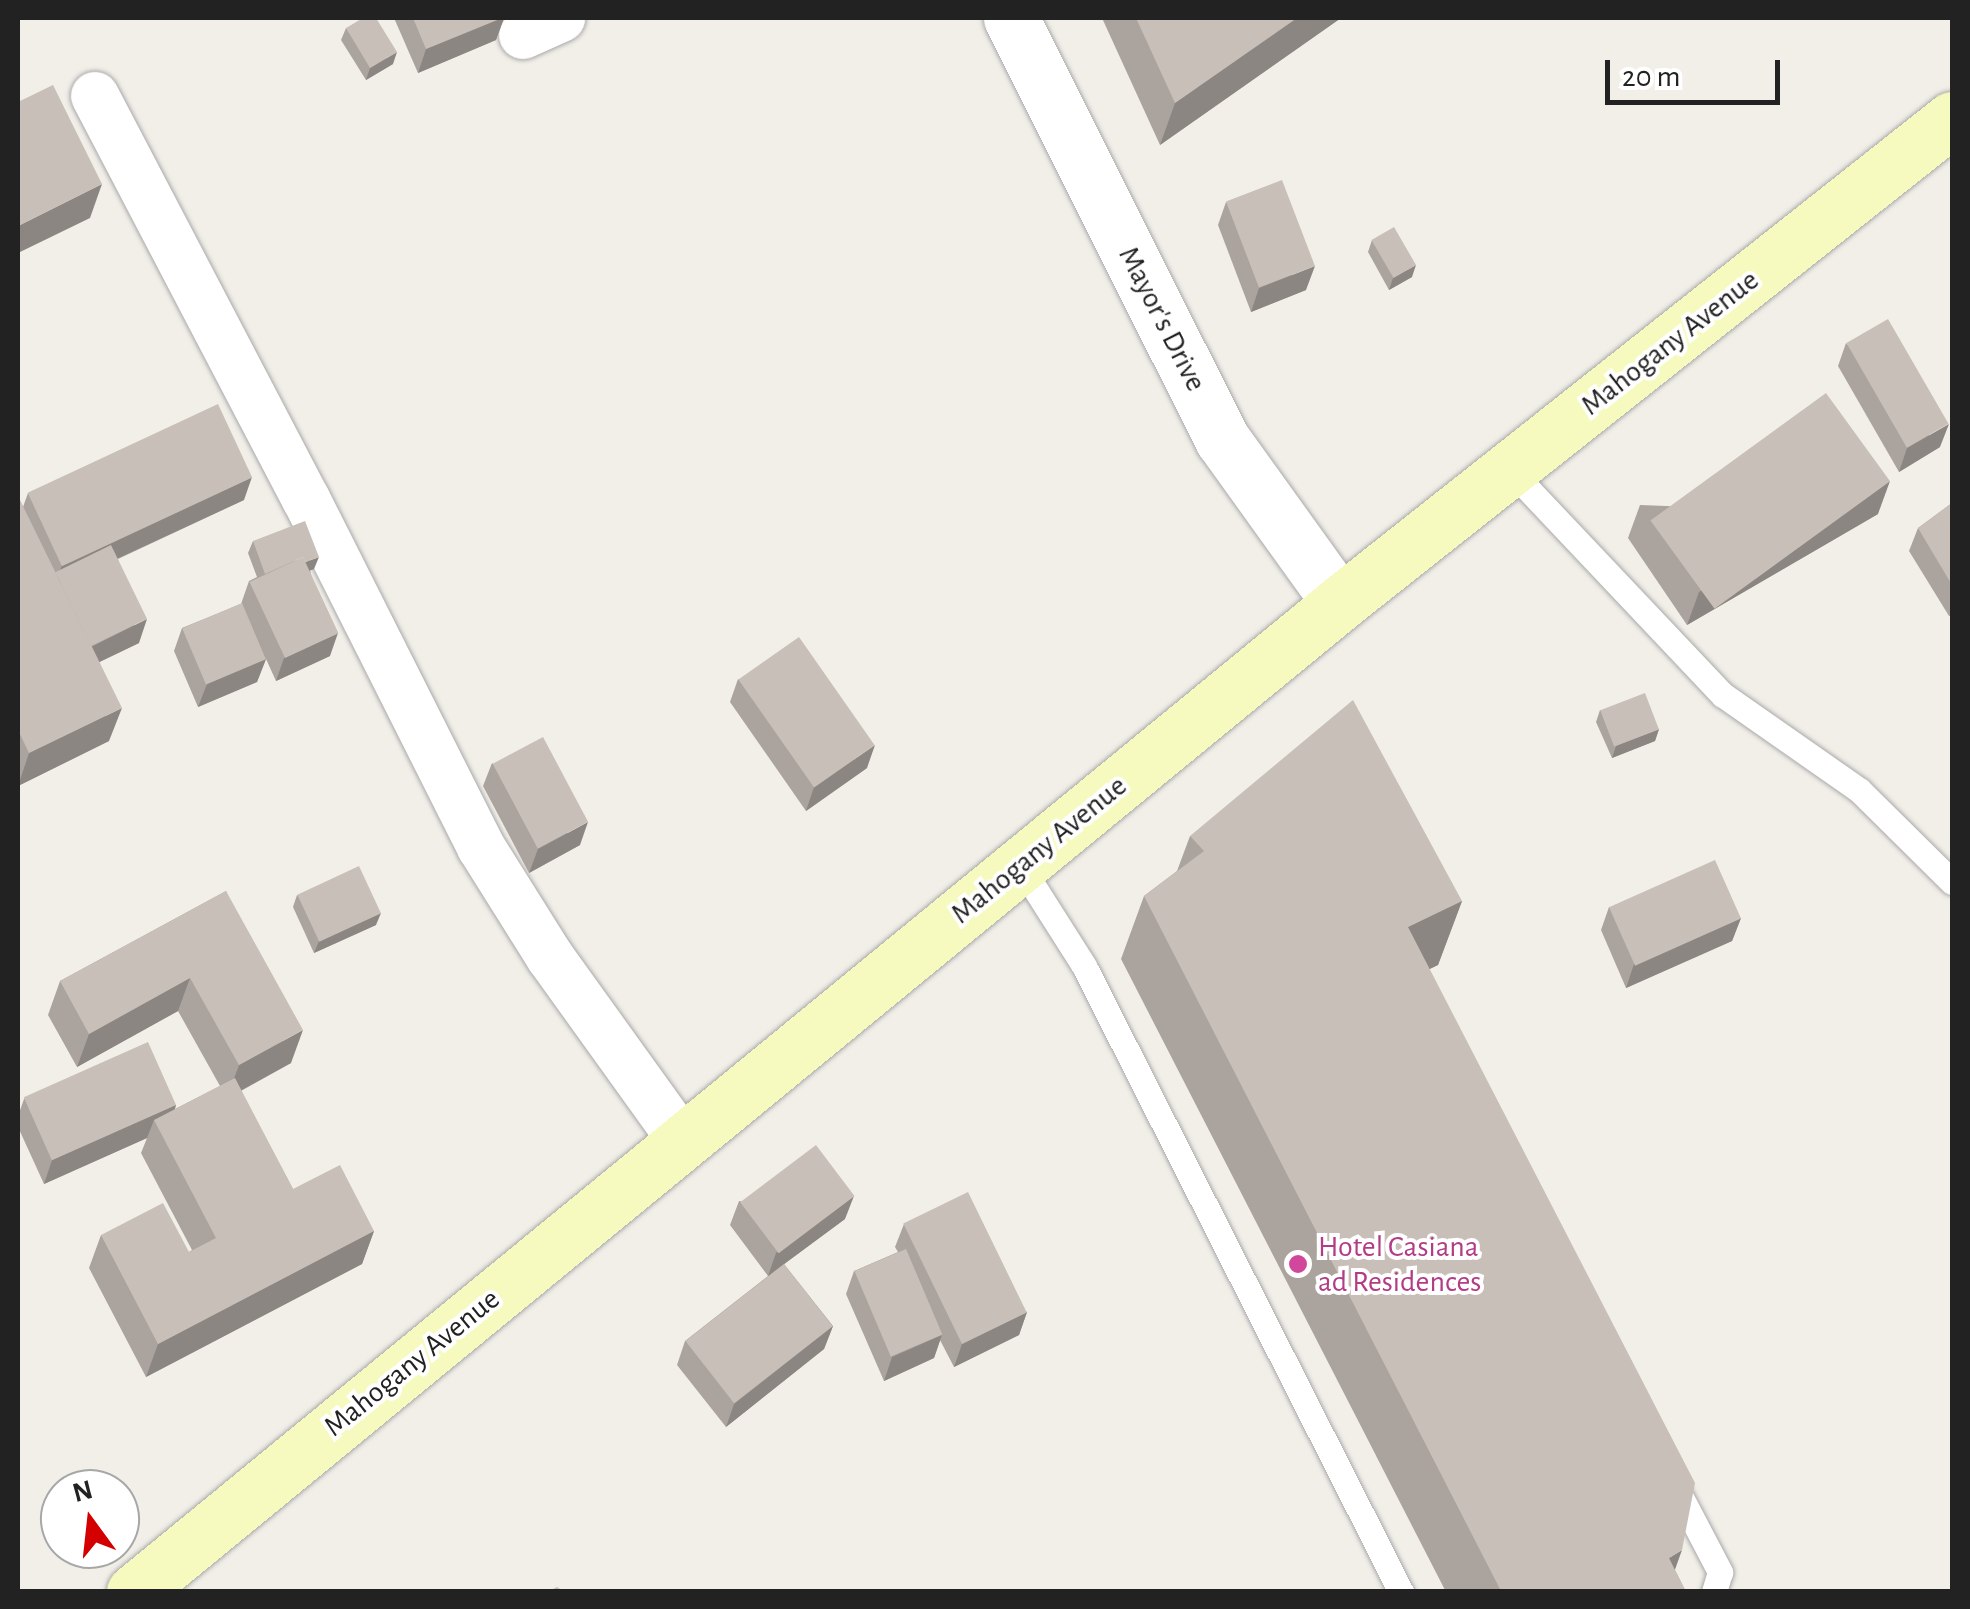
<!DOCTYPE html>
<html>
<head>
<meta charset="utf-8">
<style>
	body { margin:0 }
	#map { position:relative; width:1970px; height:1609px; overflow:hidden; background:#f2efe9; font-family:"Alegreya Sans",sans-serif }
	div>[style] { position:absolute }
	.roads { filter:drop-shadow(0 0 2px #a9a9a9) drop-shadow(0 0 2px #a9a9a9) }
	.service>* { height:25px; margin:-12.5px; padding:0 12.5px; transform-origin:12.5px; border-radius:12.5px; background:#fff }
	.minor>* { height:48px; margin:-24px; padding:0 24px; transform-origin:24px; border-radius:24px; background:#fff }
	.tertiary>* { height:55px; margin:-27.5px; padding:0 27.5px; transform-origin:27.5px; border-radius:27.5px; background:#fff }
	.secondary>* { height:55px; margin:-27.5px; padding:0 27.5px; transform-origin:27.5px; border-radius:27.5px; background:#f7fabf }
	.wall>* { inset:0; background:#aba49e }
	.shaded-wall>* { inset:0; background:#8b8681 }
	.building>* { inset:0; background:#c7bfb8; transform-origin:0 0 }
	.dots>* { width:28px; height:28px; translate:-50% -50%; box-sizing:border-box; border:5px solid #fff; border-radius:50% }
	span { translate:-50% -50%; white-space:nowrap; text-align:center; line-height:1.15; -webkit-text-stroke:8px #fff; paint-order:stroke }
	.street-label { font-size:30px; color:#222 }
	.hotel-label { font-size:30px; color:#b23c85 }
	.left { translate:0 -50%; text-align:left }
	.frame { position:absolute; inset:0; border:20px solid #222; pointer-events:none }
	.north { position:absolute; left:40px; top:1469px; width:100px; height:100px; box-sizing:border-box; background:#fff; border:2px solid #a7a7a7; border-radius:50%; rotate:345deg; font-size:28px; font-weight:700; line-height:40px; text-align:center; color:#222 }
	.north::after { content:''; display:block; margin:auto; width:35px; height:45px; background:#d40000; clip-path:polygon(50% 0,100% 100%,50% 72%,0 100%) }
	.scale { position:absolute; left:1605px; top:60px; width:175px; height:45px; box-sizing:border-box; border:5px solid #222; border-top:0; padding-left:12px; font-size:30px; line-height:35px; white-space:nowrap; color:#222; -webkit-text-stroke:8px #fff; paint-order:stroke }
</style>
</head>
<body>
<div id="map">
	<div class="roads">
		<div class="service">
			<i style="left:1510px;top:470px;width:310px;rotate:46.6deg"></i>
			<i style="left:1723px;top:695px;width:166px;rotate:34.9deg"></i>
			<i style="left:1859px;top:790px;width:131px;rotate:44.7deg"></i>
			<i style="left:1020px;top:865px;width:120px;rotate:57.6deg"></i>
			<i style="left:1084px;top:966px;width:702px;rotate:63.14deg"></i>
			<i style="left:1673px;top:1482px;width:102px;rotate:62.4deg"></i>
			<i style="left:1720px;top:1572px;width:21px;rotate:107deg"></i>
		</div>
		<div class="minor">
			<i style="left:523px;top:35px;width:42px;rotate:-24.1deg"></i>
			<i style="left:95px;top:96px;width:455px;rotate:62.4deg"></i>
			<i style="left:306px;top:499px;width:390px;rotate:63.3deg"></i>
			<i style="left:481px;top:847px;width:130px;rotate:57.9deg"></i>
			<i style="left:550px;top:957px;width:226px;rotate:54.3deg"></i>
		</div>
		<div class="tertiary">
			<i style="left:1011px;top:18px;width:471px;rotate:63.4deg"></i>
			<i style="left:1222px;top:439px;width:202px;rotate:54.3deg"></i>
		</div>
		<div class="secondary">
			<i style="left:134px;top:1592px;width:1560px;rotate:-39.35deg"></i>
			<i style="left:1340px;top:603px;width:780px;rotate:-38.34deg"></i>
		</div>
	</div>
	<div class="wall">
		<i style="clip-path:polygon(394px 18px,504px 18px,496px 40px,418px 73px)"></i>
		<i style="clip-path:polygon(1102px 18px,1341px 18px,1160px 145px)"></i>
		<i style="clip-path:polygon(346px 28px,393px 64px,366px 80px,341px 40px)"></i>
		<i style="clip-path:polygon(1226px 202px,1306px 290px,1251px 312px,1218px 225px)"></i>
		<i style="clip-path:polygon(1372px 240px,1412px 277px,1389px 290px,1368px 252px)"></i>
		<i style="clip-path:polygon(1846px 343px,1940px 447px,1899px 472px,1838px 366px)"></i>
		<i style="clip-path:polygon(28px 493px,244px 500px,118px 559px,139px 643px,99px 662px,109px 741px,18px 786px,18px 496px,23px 507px)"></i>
		<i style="clip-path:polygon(1952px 503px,1952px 615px,1949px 616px,1909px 551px,1918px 528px)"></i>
		<i style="clip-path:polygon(1640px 505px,1878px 514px,1687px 625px,1628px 538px)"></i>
		<i style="clip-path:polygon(253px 541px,314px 569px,310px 570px,330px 656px,276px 681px,266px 659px,257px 682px,198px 707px,174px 651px,182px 628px,241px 604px,249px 581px,257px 577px,248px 553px)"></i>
		<i style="clip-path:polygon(738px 679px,867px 768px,806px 811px,730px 702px)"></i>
		<i style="clip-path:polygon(1600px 710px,1659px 729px,1655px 741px,1612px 758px,1596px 722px)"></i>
		<i style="clip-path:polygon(492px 763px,580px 845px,529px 873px,483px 786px)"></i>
		<i style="clip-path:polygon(1190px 836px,1462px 901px,1438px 965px,1429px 969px,1675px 1570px,1686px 1592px,1446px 1592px,1121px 959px,1144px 896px,1177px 871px)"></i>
		<i style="clip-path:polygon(226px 891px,291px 1063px,241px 1091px,293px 1189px,374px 1231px,362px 1264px,146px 1377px,89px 1268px,101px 1235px,189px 1252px,192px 1250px,141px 1153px,147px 1138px,44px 1184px,18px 1127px,18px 1116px,24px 1099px,176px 1105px,175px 1109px,220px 1086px,178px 1011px,77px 1067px,48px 1015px,60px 981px)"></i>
		<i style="clip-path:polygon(297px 895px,376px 925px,314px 953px,293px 907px)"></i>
		<i style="clip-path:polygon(1609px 907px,1741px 918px,1732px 941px,1626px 988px,1601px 930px)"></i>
		<i style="clip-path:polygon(739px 1201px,845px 1219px,784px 1264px,833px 1326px,824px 1349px,726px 1427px,677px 1365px,685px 1341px,768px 1276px,730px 1225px)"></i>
		<i style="clip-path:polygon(904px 1224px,1027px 1312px,1019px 1335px,954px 1367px,940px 1340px,934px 1358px,884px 1381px,846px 1294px,854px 1271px,898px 1252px,895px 1247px)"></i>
	</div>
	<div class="shaded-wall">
		<i style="clip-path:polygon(502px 18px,504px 18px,496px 40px,418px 73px,426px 49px)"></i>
		<i style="clip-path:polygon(1297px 18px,1341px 18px,1160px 145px,1175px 103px)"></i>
		<i style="clip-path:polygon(397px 52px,393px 64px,366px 80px,370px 68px)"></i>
		<i style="clip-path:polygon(102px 184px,90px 218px,18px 253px,18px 226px)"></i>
		<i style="clip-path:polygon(1416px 265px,1412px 277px,1389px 290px,1393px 278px)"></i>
		<i style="clip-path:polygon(1315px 266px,1306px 290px,1251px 312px,1259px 288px)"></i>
		<i style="clip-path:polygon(1949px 424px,1940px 447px,1899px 472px,1907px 448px)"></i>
		<i style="clip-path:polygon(252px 477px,244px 500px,58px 586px,56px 582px,62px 565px)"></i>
		<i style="clip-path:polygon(1890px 481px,1878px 514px,1687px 625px,1699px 592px)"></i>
		<i style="clip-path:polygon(319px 557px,314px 569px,262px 589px,266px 577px)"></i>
		<i style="clip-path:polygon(147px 619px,139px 643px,81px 671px,89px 648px)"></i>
		<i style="clip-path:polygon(338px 633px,330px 656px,276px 681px,284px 658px)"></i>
		<i style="clip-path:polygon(266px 659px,257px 682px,198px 707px,207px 684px)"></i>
		<i style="clip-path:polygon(122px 708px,109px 741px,18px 786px,29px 753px)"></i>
		<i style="clip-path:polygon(1659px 729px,1655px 741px,1612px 758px,1616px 746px)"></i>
		<i style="clip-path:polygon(875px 745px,867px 768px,806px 811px,814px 787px)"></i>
		<i style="clip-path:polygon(588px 822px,580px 845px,529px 873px,538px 849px)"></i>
		<i style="clip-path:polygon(1462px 901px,1438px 965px,1385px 991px,1408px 927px)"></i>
		<i style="clip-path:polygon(381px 913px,376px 925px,314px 953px,319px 941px)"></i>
		<i style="clip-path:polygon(1741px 918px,1732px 941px,1626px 988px,1634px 964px)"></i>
		<i style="clip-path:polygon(190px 978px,178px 1011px,77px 1067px,89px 1034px)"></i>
		<i style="clip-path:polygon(303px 1030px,291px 1063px,227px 1098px,239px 1065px)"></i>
		<i style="clip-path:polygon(176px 1105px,168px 1128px,154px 1120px,147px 1138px,44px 1184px,52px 1160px)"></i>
		<i style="clip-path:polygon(854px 1196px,845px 1219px,768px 1276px,776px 1253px)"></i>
		<i style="clip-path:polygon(374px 1231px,362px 1264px,146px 1377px,158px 1344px)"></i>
		<i style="clip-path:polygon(1027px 1312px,1019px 1335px,954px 1367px,962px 1344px)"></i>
		<i style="clip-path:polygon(833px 1326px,824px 1349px,726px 1427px,734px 1404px)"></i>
		<i style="clip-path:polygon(942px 1335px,934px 1358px,884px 1381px,892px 1357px)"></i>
		<i style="clip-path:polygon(1682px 1550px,1667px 1592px,1669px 1558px)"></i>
	</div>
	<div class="building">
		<i style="clip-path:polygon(363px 18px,376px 18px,397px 52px,370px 68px,346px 28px)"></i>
		<i style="clip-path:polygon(413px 18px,502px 18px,426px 49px)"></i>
		<i style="clip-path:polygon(1136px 18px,1297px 18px,1175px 103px)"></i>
		<i style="clip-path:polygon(53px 85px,102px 184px,18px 226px,18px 102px)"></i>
		<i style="left:1282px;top:180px;width:92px;height:60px;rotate:69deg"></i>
		<i style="left:1394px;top:227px;width:44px;height:26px;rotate:60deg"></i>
		<i style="left:1888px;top:319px;width:121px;height:48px;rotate:60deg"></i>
		<i style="left:1826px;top:393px;width:109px;height:217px;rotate:54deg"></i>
		<i style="left:218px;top:404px;width:81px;height:210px;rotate:65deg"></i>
		<i style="clip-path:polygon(18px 496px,122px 708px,29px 753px,18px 730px)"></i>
		<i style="clip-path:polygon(1952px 503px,1952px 585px,1918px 528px)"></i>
		<i style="clip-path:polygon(305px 521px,319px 557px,305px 562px,303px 557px,265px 574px,253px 541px)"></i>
		<i style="left:111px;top:545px;width:82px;height:62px;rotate:64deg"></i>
		<i style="left:303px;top:557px;width:84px;height:59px;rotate:65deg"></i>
		<i style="left:242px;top:603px;width:61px;height:65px;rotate:67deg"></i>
		<i style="left:799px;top:637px;width:132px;height:74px;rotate:55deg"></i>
		<i style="left:1645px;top:693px;width:39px;height:48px;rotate:69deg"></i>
		<i style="clip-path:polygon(1353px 700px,1462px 901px,1408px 927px,1695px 1483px,1682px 1550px,1669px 1558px,1686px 1592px,1501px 1591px,1144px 896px,1204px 851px,1190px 836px)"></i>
		<i style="left:543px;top:737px;width:96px;height:57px;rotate:62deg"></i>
		<i style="left:1715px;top:860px;width:64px;height:116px;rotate:66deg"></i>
		<i style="left:359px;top:866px;width:52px;height:68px;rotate:65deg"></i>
		<i style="clip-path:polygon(226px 891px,303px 1030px,239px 1065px,190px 978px,89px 1034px,60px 981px)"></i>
		<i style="left:148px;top:1042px;width:69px;height:136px;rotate:66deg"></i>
		<i style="clip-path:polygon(235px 1078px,293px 1189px,340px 1165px,374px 1231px,158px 1344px,101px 1235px,163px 1203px,189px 1252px,216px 1238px,154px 1120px)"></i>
		<i style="left:816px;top:1145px;width:64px;height:95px;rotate:53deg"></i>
		<i style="left:968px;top:1192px;width:134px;height:72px;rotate:64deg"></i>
		<i style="left:906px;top:1249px;width:93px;height:56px;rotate:67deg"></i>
		<i style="left:784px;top:1264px;width:79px;height:125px;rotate:52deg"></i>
		<i style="clip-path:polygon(557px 1587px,565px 1592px,547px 1592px)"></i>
	</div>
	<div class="dots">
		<i style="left:1298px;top:1264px;background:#d1479c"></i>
	</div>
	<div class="street-label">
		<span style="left:1162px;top:319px;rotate:63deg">Mayor's Drive</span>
		<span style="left:1670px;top:343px;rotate:-38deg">Mahogany Avenue</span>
		<span style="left:1039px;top:850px;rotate:-39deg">Mahogany Avenue</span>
		<span style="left:412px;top:1363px;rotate:-39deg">Mahogany Avenue</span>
	</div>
	<div class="hotel-label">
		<span class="left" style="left:1318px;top:1264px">Hotel Casiana<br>ad Residences</span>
	</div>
	<div class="frame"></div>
	<div class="north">N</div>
	<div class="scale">20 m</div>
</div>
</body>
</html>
